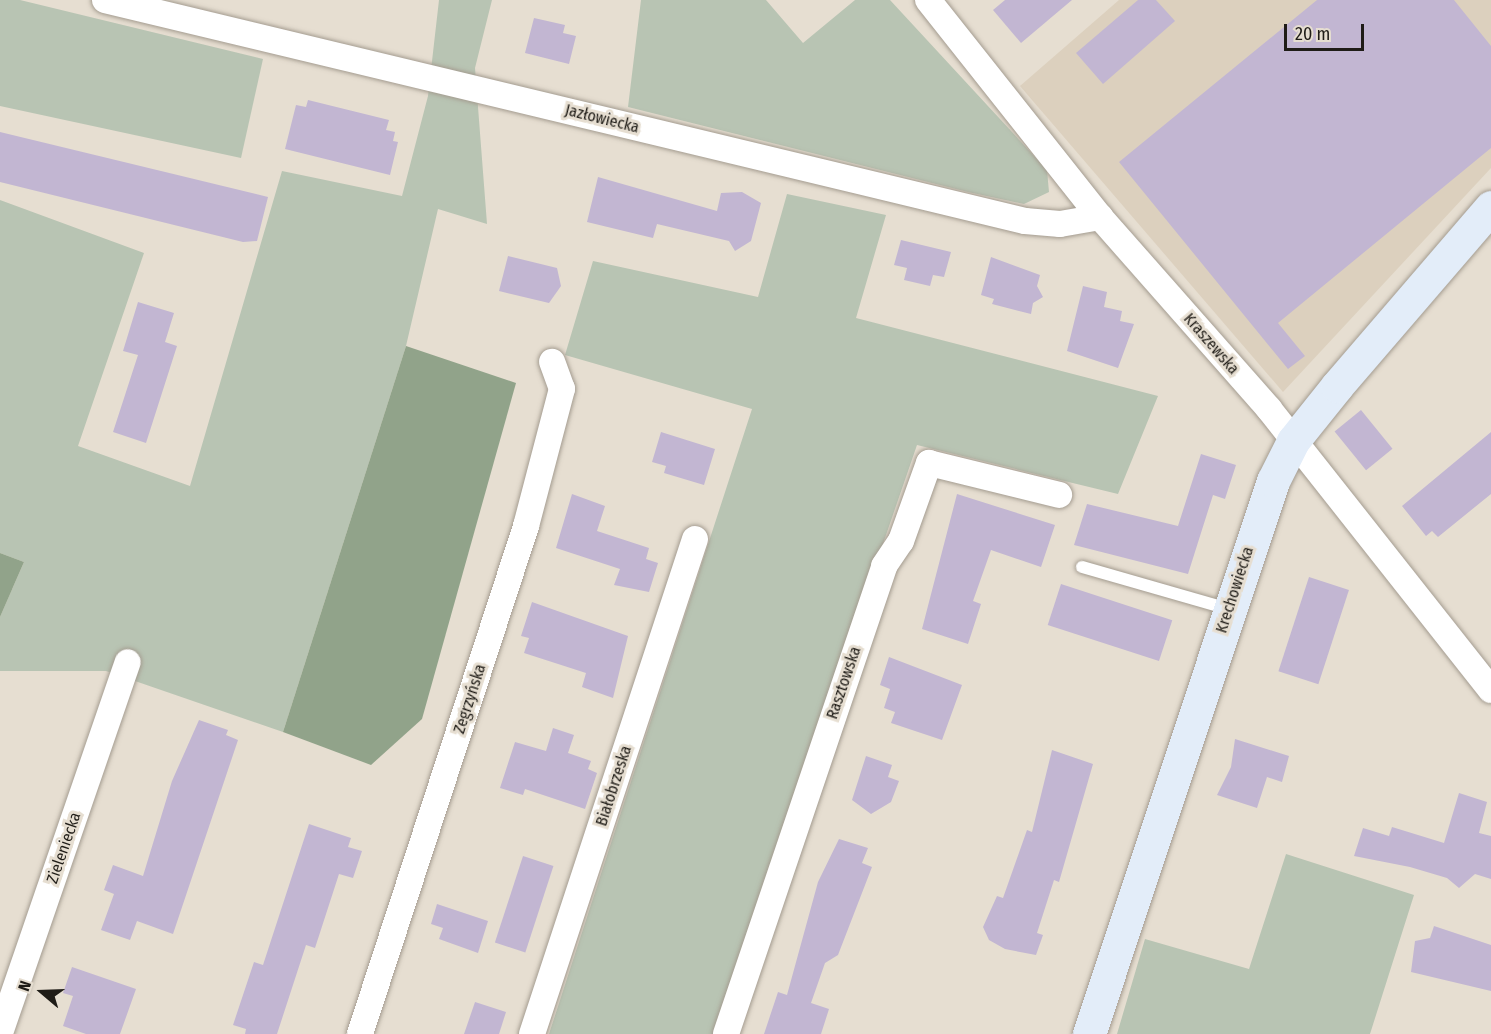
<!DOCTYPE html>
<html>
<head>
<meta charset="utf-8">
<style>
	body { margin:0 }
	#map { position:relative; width:1491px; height:1034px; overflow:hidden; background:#e6ded1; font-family:"Fira Sans Condensed",sans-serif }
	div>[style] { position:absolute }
	.built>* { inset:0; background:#dcd0be }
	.green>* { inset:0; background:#b8c4b3 }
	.forest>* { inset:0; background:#91a38a }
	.building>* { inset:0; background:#c2b6d2; transform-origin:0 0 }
	.roads { filter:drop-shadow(0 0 2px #a49c90) drop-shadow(0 0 2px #a49c90) }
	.lane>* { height:12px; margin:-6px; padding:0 6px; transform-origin:6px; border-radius:6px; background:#fff }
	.street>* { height:26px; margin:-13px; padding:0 13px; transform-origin:13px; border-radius:13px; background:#fff }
	.secondary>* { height:33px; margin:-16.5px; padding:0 16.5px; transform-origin:16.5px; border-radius:16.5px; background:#e3edf9 }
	span { translate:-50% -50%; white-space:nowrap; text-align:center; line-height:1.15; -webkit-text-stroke:6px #e6ded1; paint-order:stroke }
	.street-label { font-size:16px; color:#1f1c17 }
	.north { position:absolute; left:12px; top:962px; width:60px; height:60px; -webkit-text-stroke:4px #e6ded1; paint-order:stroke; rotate:289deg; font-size:16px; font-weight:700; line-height:24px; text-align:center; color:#1f1c17 }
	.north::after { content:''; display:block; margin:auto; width:21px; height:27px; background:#1f1c17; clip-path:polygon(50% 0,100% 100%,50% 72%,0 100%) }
	.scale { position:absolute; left:1284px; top:24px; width:80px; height:27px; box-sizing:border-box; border:3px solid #1f1c17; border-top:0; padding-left:8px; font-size:18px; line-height:21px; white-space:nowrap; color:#1f1c17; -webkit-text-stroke:4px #e6ded1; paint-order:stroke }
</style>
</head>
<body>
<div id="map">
	<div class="built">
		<i style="clip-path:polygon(1119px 0,1491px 0,1491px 168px,1283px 392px,1020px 86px)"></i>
	</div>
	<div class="green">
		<i style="clip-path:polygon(0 0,20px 0,263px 59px,241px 158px,0 106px)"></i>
		<i style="clip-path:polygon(439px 0,492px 0,475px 68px,487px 224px,438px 209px,406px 346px,283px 732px,106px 671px,0 671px,0 617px,24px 562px,0 553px,0 200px,144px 253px,78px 446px,190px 486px,282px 171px,402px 196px,428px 96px)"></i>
		<i style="clip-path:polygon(641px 0,766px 0,803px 43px,855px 0,890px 0,1047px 170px,1049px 192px,1024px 204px,968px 192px,628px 107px)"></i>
		<i style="clip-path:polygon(787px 194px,886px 215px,856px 318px,1158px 396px,1118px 494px,917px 445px,714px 1034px,549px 1034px,752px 409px,565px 355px,593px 261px,758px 297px)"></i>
		<i style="clip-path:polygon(1286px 854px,1414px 895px,1370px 1034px,1117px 1034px,1145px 939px,1249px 969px)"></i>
	</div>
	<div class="forest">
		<i style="clip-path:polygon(406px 346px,516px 383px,422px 719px,371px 765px,283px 732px)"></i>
		<i style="clip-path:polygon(0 553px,24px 562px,0 617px)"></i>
	</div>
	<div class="building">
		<i style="clip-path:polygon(1005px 0,1072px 0,1021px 43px,993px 10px)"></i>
		<i style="clip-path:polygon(1138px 0,1156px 0,1175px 21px,1103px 84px,1076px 53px)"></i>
		<i style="clip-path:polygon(1317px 0,1454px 0,1491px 46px,1491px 148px,1278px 323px,1305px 356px,1288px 369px,1119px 162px)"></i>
		<i style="clip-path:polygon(534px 18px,565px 25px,563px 33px,576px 36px,569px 64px,525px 53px)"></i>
		<i style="clip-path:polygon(308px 100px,389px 120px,386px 130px,395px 132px,393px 141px,398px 142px,390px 175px,285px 149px,296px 105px,306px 107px)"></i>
		<i style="clip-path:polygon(0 132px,268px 197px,257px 241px,243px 242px,0 182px)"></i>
		<i style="clip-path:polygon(598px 177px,717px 211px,721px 193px,742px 192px,761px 203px,751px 241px,735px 251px,729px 241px,657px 224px,653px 238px,587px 222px)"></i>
		<i style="clip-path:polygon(901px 240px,951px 252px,944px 277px,933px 275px,930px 286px,904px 280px,907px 268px,894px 265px)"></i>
		<i style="clip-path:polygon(508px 256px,557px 268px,561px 286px,549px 303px,499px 291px)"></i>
		<i style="clip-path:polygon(991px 257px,1040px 275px,1037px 286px,1043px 297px,1033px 303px,1031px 314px,992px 304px,994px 299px,981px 295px)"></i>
		<i style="clip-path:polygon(1083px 286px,1107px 292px,1104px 307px,1122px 311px,1120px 321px,1134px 324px,1118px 368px,1067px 351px)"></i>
		<i style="clip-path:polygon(138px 302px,174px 313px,165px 342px,177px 346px,146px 443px,113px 432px,138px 355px,123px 351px)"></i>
		<i style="left:1361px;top:410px;width:50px;height:34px;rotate:51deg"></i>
		<i style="clip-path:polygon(661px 432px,715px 449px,704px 485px,664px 473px,666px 466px,652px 462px)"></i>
		<i style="clip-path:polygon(1491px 432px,1491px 494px,1438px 537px,1432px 531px,1426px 536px,1402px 506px)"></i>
		<i style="clip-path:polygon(1201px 454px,1236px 465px,1225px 499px,1213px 495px,1188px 574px,1074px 545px,1087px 504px,1178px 526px)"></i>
		<i style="clip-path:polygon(572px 494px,605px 506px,597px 531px,649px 548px,646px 559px,658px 563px,649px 592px,614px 585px,620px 569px,556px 548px)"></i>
		<i style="clip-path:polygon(957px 494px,1055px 525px,1041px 567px,991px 550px,973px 601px,981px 604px,968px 644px,922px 629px)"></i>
		<i style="left:1309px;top:577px;width:42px;height:99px;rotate:18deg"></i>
		<i style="left:1061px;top:584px;width:117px;height:43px;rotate:18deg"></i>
		<i style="clip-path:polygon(532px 602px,628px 636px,613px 698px,582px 687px,586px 673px,524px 653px,529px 638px,521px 636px)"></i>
		<i style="clip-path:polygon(889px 657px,962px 685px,942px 740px,891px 723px,895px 712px,884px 708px,890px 689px,880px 685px)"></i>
		<i style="clip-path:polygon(199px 720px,228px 730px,226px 735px,238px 740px,173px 934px,137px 921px,130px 940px,101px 930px,114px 894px,104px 890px,113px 865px,143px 876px,172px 781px)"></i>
		<i style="clip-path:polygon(553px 728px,574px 735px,568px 753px,591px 761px,588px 769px,597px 773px,585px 809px,525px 789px,523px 795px,500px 788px,515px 742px,546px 751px)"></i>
		<i style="clip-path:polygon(1235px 739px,1289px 756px,1282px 782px,1267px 777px,1257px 808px,1217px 795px,1231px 767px)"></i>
		<i style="clip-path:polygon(1052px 750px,1093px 764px,1059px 882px,1054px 880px,1037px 933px,1043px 935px,1036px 955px,1005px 949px,989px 940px,983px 927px,997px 896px,1003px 898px,1027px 830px,1032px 832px)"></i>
		<i style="clip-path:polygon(866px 756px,892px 765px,888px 777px,899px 781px,891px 802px,871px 814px,852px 800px)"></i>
		<i style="clip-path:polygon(1459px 793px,1487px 802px,1479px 833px,1491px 836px,1491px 879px,1475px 874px,1459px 888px,1447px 878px,1410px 867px,1354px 856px,1363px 828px,1389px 836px,1392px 827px,1444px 843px)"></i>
		<i style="clip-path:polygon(309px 824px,351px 838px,348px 847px,362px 851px,353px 878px,339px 874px,315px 948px,306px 945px,277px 1034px,245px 1034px,246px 1029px,233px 1025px,254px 962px,263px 965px)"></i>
		<i style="clip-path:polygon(839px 839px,868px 848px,862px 863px,872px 867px,838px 955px,825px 963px,811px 1003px,829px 1009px,821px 1034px,764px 1034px,778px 992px,787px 995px,818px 882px)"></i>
		<i style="left:523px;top:856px;width:32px;height:91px;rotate:18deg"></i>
		<i style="clip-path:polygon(437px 904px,488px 921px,478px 953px,439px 939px,443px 928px,431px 924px)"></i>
		<i style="clip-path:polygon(1434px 926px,1491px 945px,1491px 991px,1411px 972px,1415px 941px,1430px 938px)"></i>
		<i style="clip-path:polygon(72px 967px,136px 989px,120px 1034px,86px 1034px,63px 1026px,73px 996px,63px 993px)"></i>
		<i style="clip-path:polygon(475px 1002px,506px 1012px,499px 1034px,464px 1034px)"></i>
	</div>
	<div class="roads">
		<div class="lane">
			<i style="left:1082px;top:567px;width:152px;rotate:16deg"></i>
		</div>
		<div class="street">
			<i style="left:105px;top:0;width:946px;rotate:13.51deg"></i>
			<i style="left:1025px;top:221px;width:35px;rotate:5deg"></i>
			<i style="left:1060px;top:224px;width:41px;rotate:-9.9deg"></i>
			<i style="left:928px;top:0;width:277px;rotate:51.6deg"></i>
			<i style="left:1100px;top:217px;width:256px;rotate:48.6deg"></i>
			<i style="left:1269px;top:409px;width:358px;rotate:51.7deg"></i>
			<i style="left:0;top:1033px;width:392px;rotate:-71deg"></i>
			<i style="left:360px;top:1034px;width:534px;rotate:-71.9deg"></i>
			<i style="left:526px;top:526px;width:142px;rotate:-75.3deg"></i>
			<i style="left:562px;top:389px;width:29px;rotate:-110deg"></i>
			<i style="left:532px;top:1034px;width:521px;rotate:-71.77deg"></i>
			<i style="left:726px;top:1034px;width:494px;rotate:-71.3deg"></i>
			<i style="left:884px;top:566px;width:30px;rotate:-56deg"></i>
			<i style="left:901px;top:541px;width:83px;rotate:-70.3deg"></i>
			<i style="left:929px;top:463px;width:134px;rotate:13.8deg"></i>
		</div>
		<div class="secondary">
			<i style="left:1089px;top:1034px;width:583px;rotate:-71.6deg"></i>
			<i style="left:1273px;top:481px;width:45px;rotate:-63.4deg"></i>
			<i style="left:1293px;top:441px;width:70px;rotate:-51.3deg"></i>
			<i style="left:1337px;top:386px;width:236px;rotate:-49.3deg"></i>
		</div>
	</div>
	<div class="street-label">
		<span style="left:602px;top:119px;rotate:14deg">Jazłowiecka</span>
		<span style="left:1211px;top:344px;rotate:49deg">Kraszewska</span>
		<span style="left:1235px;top:590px;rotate:-72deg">Krechowiecka</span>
		<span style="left:844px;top:683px;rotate:-71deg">Rasztowska</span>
		<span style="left:470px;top:699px;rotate:-72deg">Zegrzyńska</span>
		<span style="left:614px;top:786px;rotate:-72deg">Białobrzeska</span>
		<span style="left:64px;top:848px;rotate:-71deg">Zieleniecka</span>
	</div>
	<div class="north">N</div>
	<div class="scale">20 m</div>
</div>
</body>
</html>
